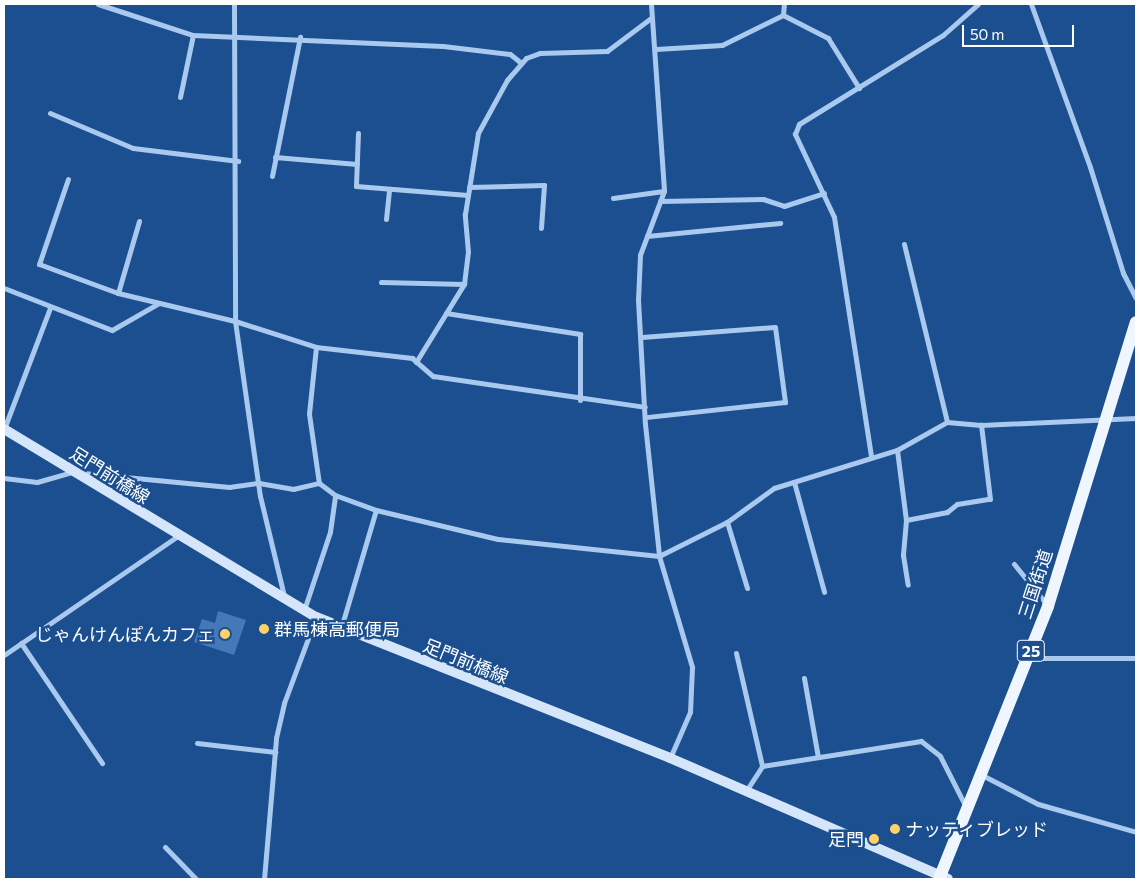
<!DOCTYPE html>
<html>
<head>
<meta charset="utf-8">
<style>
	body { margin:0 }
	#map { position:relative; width:1140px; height:883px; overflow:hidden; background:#1b4f8f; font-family:Commissioner,"Noto Sans JP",sans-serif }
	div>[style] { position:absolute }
	.building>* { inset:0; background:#4478b7 }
	.minor>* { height:5px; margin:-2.5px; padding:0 2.5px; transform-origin:2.5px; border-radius:2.5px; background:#a9c9ee }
	.secondary>* { height:10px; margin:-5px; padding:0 5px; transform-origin:5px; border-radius:5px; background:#d6e6fa }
	.primary>* { height:12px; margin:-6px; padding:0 6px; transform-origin:6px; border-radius:6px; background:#f0f6ff }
	.dots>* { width:14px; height:14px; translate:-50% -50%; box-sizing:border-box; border:2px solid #1b4f8f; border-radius:50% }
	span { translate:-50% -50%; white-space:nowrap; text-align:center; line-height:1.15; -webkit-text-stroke:5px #1b4f8f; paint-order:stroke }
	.shield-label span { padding:1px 4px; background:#1b4f8f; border:1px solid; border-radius:4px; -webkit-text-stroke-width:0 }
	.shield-label { font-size:16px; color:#fff; font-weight:700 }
	.street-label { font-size:18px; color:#fff }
	.poi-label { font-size:18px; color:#fff }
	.left { translate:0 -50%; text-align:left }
	.right { translate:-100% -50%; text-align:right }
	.frame { position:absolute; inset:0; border:5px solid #fff; pointer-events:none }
	.scale { position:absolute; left:962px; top:25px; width:112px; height:22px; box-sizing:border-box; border:2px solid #fff; border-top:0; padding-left:6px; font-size:15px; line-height:18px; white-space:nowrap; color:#fff; -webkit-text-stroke:4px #1b4f8f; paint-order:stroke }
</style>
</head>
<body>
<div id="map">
	<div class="building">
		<i style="clip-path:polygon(218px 611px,246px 620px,234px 655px,194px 642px,202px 619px,215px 623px)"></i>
	</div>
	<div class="minor">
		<i style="left:98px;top:4px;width:100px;rotate:18.1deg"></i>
		<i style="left:193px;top:35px;width:250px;rotate:2.5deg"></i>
		<i style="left:443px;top:46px;width:67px;rotate:6.8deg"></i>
		<i style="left:510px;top:54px;width:14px;rotate:39deg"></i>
		<i style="left:234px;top:4px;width:317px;rotate:89.8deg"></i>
		<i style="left:235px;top:321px;width:177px;rotate:81.9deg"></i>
		<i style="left:260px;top:496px;width:103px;rotate:76.5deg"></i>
		<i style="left:651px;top:4px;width:187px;rotate:86deg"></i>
		<i style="left:664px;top:191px;width:68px;rotate:110.6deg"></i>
		<i style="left:640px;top:255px;width:45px;rotate:92.5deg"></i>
		<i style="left:638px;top:300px;width:124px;rotate:86.8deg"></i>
		<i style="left:645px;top:424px;width:133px;rotate:83.9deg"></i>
		<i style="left:659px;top:556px;width:116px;rotate:73.4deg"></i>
		<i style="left:692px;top:667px;width:45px;rotate:92.5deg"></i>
		<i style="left:690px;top:712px;width:50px;rotate:113.5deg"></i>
		<i style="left:1031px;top:4px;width:173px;rotate:70.1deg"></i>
		<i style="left:1090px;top:167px;width:111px;rotate:72.7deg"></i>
		<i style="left:1123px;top:273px;width:28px;rotate:63deg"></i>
		<i style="left:783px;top:15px;width:51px;rotate:27.1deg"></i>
		<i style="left:828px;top:38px;width:59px;rotate:58.2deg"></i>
		<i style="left:656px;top:49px;width:66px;rotate:-3.5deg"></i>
		<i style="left:722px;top:45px;width:68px;rotate:-26.2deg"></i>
		<i style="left:783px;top:15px;width:11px;rotate:-85deg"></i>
		<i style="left:180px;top:97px;width:63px;rotate:-78.2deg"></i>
		<i style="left:50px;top:113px;width:90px;rotate:22.9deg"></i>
		<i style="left:133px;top:148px;width:106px;rotate:7.1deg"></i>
		<i style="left:358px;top:133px;width:53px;rotate:92.2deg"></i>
		<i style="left:356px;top:186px;width:112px;rotate:4.6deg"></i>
		<i style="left:275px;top:157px;width:82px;rotate:4.9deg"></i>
		<i style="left:272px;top:176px;width:142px;rotate:-78.6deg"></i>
		<i style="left:68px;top:179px;width:90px;rotate:108.8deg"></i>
		<i style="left:39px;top:264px;width:84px;rotate:20.2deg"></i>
		<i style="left:118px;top:293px;width:120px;rotate:13.5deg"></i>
		<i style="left:235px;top:321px;width:85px;rotate:17.8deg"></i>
		<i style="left:316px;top:347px;width:97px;rotate:6.5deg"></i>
		<i style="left:412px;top:358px;width:28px;rotate:41deg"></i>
		<i style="left:433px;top:376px;width:214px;rotate:8.3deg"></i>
		<i style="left:469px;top:187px;width:75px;rotate:-1.5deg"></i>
		<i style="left:544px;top:185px;width:43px;rotate:94deg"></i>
		<i style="left:613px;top:198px;width:51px;rotate:-7.8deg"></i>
		<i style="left:660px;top:201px;width:103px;rotate:-1.1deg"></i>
		<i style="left:763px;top:199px;width:22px;rotate:18deg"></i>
		<i style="left:784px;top:206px;width:42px;rotate:-18deg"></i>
		<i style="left:386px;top:219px;width:30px;rotate:-84deg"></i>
		<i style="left:647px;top:236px;width:134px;rotate:-5.6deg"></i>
		<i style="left:904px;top:244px;width:183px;rotate:76.4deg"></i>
		<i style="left:381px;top:282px;width:83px;rotate:1.4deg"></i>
		<i style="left:4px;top:288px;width:116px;rotate:21.3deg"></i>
		<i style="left:112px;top:330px;width:54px;rotate:-29.9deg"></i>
		<i style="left:118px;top:293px;width:75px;rotate:-73.7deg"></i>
		<i style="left:446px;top:313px;width:136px;rotate:8.9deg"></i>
		<i style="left:580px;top:334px;width:66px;rotate:90deg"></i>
		<i style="left:642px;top:337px;width:133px;rotate:-4.3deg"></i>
		<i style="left:775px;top:327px;width:76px;rotate:82.4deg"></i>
		<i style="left:785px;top:402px;width:140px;rotate:173.8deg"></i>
		<i style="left:316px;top:347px;width:67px;rotate:96deg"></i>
		<i style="left:309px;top:414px;width:70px;rotate:81.8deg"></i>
		<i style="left:416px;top:362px;width:92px;rotate:-58.4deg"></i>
		<i style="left:464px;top:284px;width:32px;rotate:-83deg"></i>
		<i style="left:468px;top:252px;width:38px;rotate:-95deg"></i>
		<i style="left:465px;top:214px;width:82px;rotate:-80.9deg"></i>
		<i style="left:478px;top:133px;width:60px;rotate:-61.3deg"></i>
		<i style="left:507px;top:80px;width:29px;rotate:-49deg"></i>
		<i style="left:526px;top:58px;width:15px;rotate:-20deg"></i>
		<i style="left:540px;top:53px;width:67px;rotate:-1.7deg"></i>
		<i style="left:607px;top:51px;width:55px;rotate:-36.9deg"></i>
		<i style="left:4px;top:429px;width:129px;rotate:-69.2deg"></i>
		<i style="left:897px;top:450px;width:71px;rotate:82.7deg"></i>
		<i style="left:906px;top:520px;width:35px;rotate:95deg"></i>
		<i style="left:903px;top:555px;width:30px;rotate:81deg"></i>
		<i style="left:871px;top:456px;width:242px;rotate:-98.8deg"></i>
		<i style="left:834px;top:217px;width:92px;rotate:-115.2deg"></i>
		<i style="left:795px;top:134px;width:11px;rotate:-68deg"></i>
		<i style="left:799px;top:124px;width:169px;rotate:-31.7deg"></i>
		<i style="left:943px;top:35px;width:47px;rotate:-41.5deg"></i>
		<i style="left:4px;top:478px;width:33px;rotate:7deg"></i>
		<i style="left:37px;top:482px;width:37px;rotate:-16deg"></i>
		<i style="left:73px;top:472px;width:157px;rotate:5.5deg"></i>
		<i style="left:229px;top:487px;width:30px;rotate:-8deg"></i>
		<i style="left:259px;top:483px;width:35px;rotate:10deg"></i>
		<i style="left:293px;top:489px;width:27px;rotate:-13deg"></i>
		<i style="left:319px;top:483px;width:20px;rotate:37deg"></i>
		<i style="left:335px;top:495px;width:44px;rotate:20.1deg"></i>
		<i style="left:376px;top:510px;width:125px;rotate:13.4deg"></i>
		<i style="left:498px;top:539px;width:162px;rotate:6deg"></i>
		<i style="left:659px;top:556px;width:76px;rotate:-26.6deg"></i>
		<i style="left:727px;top:522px;width:58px;rotate:-35.9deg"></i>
		<i style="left:774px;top:488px;width:129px;rotate:-17.2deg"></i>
		<i style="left:897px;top:450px;width:57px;rotate:-29.2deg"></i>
		<i style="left:947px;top:422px;width:34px;rotate:5deg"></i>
		<i style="left:981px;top:425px;width:155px;rotate:-2.6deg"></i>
		<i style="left:794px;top:482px;width:114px;rotate:74.7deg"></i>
		<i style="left:906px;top:520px;width:42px;rotate:-11deg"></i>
		<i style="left:947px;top:512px;width:13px;rotate:-39deg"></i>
		<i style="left:957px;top:504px;width:33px;rotate:-9deg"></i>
		<i style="left:990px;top:499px;width:75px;rotate:-96.9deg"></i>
		<i style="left:727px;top:522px;width:69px;rotate:73.1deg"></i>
		<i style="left:1014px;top:564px;width:54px;rotate:51deg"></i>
		<i style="left:304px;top:610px;width:82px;rotate:-71.6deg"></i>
		<i style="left:330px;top:532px;width:37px;rotate:-82deg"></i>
		<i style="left:341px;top:628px;width:123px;rotate:-73.5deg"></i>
		<i style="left:21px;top:643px;width:145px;rotate:56deg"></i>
		<i style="left:736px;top:653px;width:116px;rotate:77deg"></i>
		<i style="left:4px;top:655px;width:211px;rotate:-34.4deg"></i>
		<i style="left:1029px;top:658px;width:107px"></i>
		<i style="left:804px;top:678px;width:80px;rotate:80deg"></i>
		<i style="left:197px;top:743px;width:79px;rotate:6.6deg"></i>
		<i style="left:982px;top:775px;width:63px;rotate:27.4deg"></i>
		<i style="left:1038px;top:804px;width:102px;rotate:15.9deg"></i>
		<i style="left:746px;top:791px;width:30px;rotate:-57deg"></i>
		<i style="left:762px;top:766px;width:161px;rotate:-8.9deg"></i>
		<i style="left:921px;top:741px;width:24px;rotate:38deg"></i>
		<i style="left:940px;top:756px;width:57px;rotate:63deg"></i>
		<i style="left:165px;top:847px;width:45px;rotate:45.9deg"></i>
		<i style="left:264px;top:879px;width:142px;rotate:-85.1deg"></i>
		<i style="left:276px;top:738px;width:36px;rotate:-77deg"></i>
		<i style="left:284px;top:703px;width:92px;rotate:-69.6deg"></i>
	</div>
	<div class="secondary">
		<i style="left:4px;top:429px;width:364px;rotate:31.1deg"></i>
		<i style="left:316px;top:617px;width:381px;rotate:21.7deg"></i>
		<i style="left:670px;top:758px;width:303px;rotate:23.5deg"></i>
	</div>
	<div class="primary">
		<i style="left:939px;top:879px;width:294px;rotate:-68.2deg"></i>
		<i style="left:1048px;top:606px;width:297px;rotate:-72.8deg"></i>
	</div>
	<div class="dots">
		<i style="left:264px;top:629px;background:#ffd166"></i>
		<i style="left:225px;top:634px;background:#ffd166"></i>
		<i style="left:895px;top:829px;background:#ffd166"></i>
		<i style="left:874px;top:839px;background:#ffd166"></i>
	</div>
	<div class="shield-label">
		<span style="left:1031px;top:651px">25</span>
	</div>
	<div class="street-label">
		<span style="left:110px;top:475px;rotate:32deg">足門前橋線</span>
		<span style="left:1035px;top:584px;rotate:-72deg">三国街道</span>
		<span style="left:466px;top:661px;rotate:22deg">足門前橋線</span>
	</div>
	<div class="poi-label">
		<span class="left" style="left:274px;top:629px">群馬棟高郵便局</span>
		<span class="right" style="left:215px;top:634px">じゃんけんぽんカフェ</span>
		<span class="left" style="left:905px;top:829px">ナッティブレッド</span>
		<span class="right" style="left:864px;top:839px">足門</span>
	</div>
	<div class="frame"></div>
	<div class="scale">50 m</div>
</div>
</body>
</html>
